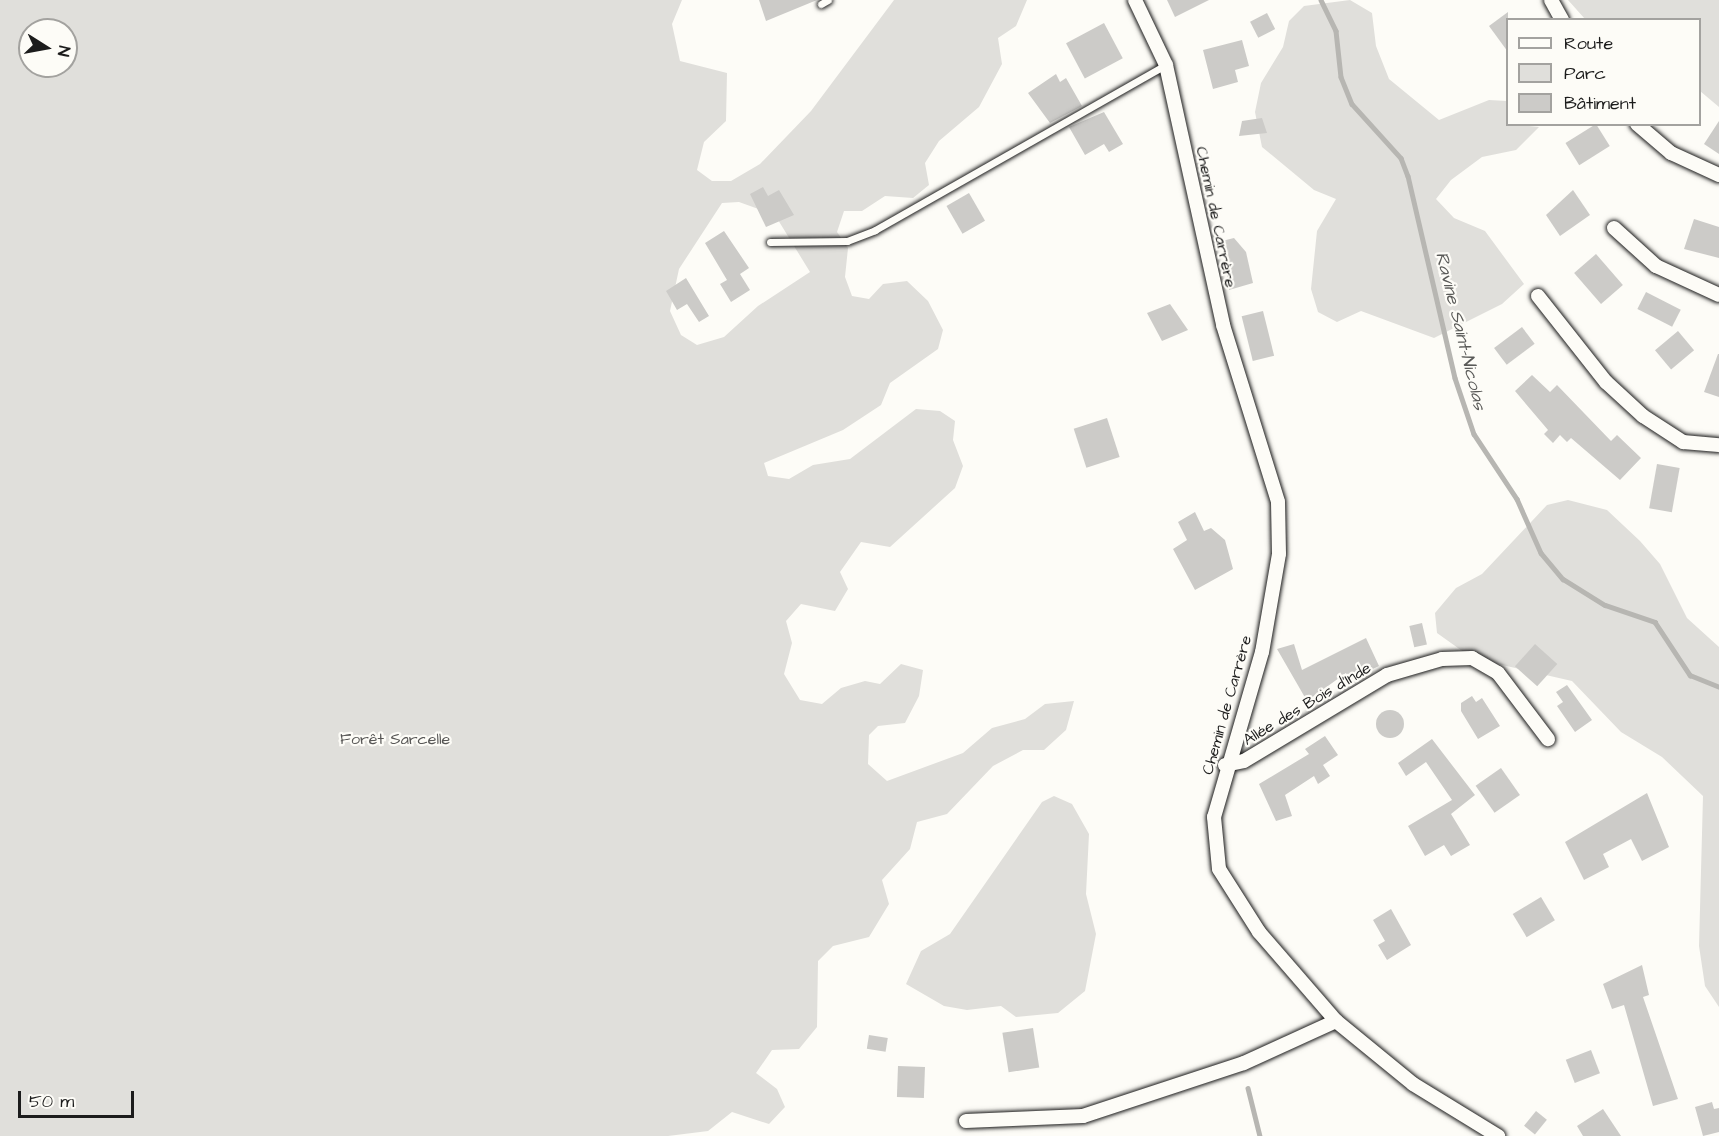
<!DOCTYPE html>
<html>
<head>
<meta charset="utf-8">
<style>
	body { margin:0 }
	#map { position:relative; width:1719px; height:1136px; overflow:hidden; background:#fdfcf7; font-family:"Architects Daughter",sans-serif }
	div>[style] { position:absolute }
	.green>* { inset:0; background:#e0dfdb }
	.stream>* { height:4.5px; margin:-2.25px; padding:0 2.25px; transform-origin:2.25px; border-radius:2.25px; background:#b7b6b2 }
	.building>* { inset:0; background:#cccbc8; transform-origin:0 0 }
	.round { border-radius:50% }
	.roads { filter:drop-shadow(0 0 2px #1c1c1c) drop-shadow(0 0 2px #1c1c1c) }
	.service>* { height:7px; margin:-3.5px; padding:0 3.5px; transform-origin:3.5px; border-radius:3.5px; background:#fdfcf7 }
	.minor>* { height:14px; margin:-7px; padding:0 7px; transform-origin:7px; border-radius:7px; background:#fdfcf7 }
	span { translate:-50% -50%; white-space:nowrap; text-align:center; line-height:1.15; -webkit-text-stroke:4.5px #fdfcf7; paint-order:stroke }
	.street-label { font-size:16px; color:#1c1c1c }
	.park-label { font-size:16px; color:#575655 }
	.water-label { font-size:18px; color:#5a5a58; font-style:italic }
	.legend { position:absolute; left:1506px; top:18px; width:195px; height:108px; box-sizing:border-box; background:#fdfcf7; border:2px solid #a3a29f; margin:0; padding:8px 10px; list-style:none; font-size:18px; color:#1c1c1c }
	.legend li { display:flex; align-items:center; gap:12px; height:30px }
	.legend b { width:30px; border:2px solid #a3a29f }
	.north { position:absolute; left:18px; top:18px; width:60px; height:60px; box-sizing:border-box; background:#fdfcf7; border:2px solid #a3a29f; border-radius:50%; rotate:101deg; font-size:16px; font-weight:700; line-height:24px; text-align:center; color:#1c1c1c }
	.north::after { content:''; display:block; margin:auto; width:21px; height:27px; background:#1c1c1c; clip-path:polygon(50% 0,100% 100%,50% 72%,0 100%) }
	.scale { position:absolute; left:18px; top:1091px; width:116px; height:27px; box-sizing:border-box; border:3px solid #1c1c1c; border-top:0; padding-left:8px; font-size:18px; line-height:21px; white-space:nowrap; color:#1c1c1c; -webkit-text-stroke:4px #fdfcf7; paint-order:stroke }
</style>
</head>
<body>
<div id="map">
	<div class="green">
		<i style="clip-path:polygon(evenodd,0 0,682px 0,672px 24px,680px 61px,727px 73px,726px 121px,704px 142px,697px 170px,712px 181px,731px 181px,760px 164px,811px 111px,894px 0,1027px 0,1016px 26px,998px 38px,1002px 64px,979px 107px,939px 141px,925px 163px,929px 185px,913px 198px,885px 196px,862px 211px,844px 211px,837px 232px,848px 248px,845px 277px,852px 296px,869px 299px,883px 284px,907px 281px,928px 301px,943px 330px,938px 349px,890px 383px,881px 405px,843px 430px,764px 463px,768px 476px,789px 479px,813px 465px,850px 459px,916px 409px,940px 411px,955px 421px,953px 440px,963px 466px,955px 488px,890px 547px,861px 542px,840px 572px,848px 589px,835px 611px,801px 604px,786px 621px,792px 643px,784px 674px,800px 700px,822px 704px,841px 688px,865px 681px,880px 684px,901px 664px,923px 670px,919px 696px,905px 723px,878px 726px,869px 735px,868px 764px,887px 781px,963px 753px,992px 728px,1025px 719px,1045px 704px,1074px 701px,1066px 730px,1044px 750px,1023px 750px,993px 766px,947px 814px,917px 822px,910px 849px,882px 880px,889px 904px,869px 937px,833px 946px,818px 961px,817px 1027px,799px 1049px,772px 1050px,756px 1073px,777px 1089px,785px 1107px,769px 1124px,732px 1112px,708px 1131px,668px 1136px,0 1136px,0 0,30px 30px,66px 30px,66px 66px,30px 66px,30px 30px,0 0,739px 202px,775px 215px,810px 272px,758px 306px,724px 337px,697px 345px,681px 335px,670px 311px,679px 269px,722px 203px,739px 202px)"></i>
		<i style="clip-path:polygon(1350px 0,1372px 13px,1376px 46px,1389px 79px,1439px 120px,1489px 100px,1507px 101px,1508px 124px,1539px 127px,1516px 150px,1482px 157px,1451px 180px,1436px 199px,1454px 218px,1485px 231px,1524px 284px,1502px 304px,1434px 338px,1361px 311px,1337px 322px,1318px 312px,1311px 289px,1317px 231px,1336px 199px,1314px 190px,1262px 147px,1255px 112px,1261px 83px,1283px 47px,1289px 21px,1304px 6px)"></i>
		<i style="clip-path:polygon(1568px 0,1719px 0,1719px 107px,1700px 91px,1700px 20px,1585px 19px)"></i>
		<i style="clip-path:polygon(1568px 500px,1607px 510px,1640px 541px,1660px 564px,1687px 618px,1719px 647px,1719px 1007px,1705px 986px,1699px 946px,1703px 796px,1662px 757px,1621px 732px,1572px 681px,1472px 658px,1437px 633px,1435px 613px,1456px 588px,1482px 574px,1547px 505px)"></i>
		<i style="clip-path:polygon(1054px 796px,1072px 804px,1089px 834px,1086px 894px,1096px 934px,1085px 991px,1058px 1013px,1016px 1017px,1001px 1006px,967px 1010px,944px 1006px,906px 984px,921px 951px,950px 934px,1042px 802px)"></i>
	</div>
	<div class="stream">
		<i style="left:1321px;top:0;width:34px;rotate:64deg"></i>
		<i style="left:1336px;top:31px;width:46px;rotate:83.8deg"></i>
		<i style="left:1341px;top:77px;width:29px;rotate:68deg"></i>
		<i style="left:1352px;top:104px;width:73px;rotate:47.8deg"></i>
		<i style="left:1401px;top:158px;width:19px;rotate:69deg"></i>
		<i style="left:1408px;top:176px;width:207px;rotate:76.9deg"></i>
		<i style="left:1455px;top:378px;width:59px;rotate:71.3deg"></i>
		<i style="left:1474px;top:434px;width:78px;rotate:56.5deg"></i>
		<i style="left:1517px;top:499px;width:59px;rotate:66deg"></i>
		<i style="left:1541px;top:553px;width:34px;rotate:50deg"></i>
		<i style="left:1563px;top:579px;width:49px;rotate:31.8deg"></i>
		<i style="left:1605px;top:605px;width:53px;rotate:18.8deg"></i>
		<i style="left:1655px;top:622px;width:64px;rotate:56.6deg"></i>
		<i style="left:1690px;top:675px;width:31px;rotate:22deg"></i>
		<i style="left:1248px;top:1088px;width:49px;rotate:76deg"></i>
	</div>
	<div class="building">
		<i style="clip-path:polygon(759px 0,817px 0,766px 21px)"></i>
		<i style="clip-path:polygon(1167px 0,1209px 0,1175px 17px)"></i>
		<i style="clip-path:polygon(1508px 12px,1508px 52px,1489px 26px)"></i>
		<i style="left:1267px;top:13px;width:18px;height:19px;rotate:63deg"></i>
		<i style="left:1104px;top:23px;width:40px;height:43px;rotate:62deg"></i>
		<i style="clip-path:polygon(1242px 40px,1249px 66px,1235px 70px,1238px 82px,1213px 89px,1203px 50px)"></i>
		<i style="clip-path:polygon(1056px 74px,1060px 82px,1066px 78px,1082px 106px,1050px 123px,1028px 93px)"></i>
		<i style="clip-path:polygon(1104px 112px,1123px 144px,1109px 152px,1104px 144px,1085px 155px,1069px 127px)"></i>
		<i style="clip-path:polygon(1262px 118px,1267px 133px,1239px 136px,1242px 121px)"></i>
		<i style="clip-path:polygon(1719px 121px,1719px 154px,1704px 144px)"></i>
		<i style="left:1596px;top:124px;width:26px;height:36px;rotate:58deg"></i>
		<i style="clip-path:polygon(763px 187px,768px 196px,779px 190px,794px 215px,766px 227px,750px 194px)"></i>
		<i style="clip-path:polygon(1573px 190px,1590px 215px,1560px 236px,1546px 215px)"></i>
		<i style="left:969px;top:193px;width:32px;height:26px;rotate:60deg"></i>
		<i style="clip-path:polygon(1694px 219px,1719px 227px,1719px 258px,1684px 249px)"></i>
		<i style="clip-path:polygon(724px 231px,749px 268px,740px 274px,750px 290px,731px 302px,720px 284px,727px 280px,705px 243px)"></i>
		<i style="clip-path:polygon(1234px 238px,1246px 252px,1253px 283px,1229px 290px,1222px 241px)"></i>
		<i style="left:1596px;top:254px;width:41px;height:29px;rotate:49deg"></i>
		<i style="clip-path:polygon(686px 278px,709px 316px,699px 322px,687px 304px,677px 310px,666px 291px)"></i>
		<i style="left:1646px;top:292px;width:39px;height:19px;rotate:27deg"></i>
		<i style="clip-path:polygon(1170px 304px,1188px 330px,1162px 341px,1147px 313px)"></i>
		<i style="left:1263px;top:311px;width:46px;height:22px;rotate:76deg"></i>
		<i style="left:1522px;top:327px;width:21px;height:35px;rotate:53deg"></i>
		<i style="left:1678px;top:331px;width:25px;height:30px;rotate:50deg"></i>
		<i style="clip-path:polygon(1718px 354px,1719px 354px,1719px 397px,1704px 392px)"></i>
		<i style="clip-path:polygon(1532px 375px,1550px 392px,1557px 385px,1611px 441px,1617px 435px,1641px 458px,1620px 480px,1571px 438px,1567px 442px,1560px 435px,1553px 443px,1544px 434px,1548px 430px,1515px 391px)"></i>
		<i style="left:1107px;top:418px;width:41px;height:35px;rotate:72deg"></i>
		<i style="left:1657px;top:464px;width:23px;height:45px;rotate:10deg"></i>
		<i style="clip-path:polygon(1195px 512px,1204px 531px,1211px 528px,1225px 540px,1233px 569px,1195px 590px,1173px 549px,1187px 540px,1178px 522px)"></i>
		<i style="left:1422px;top:623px;width:22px;height:13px;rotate:77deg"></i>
		<i style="clip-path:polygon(1366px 638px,1379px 666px,1349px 680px,1346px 673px,1307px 701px,1277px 649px,1294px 644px,1302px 670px)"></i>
		<i style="left:1535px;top:644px;width:30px;height:30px;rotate:42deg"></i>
		<i style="clip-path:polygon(1567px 685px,1592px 720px,1575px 732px,1557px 706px,1563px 702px,1556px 692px)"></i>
		<i style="clip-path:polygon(1472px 696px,1476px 702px,1482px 698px,1500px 726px,1478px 739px,1461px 711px,1461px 703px)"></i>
		<i class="round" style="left:1376px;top:710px;width:28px;height:28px"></i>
		<i style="clip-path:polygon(1325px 736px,1338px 755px,1323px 765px,1330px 776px,1318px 784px,1314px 776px,1285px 795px,1292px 816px,1276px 821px,1259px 784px,1309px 754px,1305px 749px)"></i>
		<i style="clip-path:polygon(1432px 739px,1475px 795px,1451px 814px,1470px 845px,1451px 856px,1444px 845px,1425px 856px,1408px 826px,1452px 800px,1426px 762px,1406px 776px,1398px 763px)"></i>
		<i style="left:1501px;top:768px;width:33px;height:31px;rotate:55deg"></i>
		<i style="clip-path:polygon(1647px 793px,1669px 847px,1642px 861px,1631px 839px,1603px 854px,1609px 867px,1584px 880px,1565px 842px)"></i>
		<i style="left:1541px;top:897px;width:27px;height:33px;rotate:59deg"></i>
		<i style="clip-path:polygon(1391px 909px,1411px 945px,1387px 960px,1378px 945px,1385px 941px,1373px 920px)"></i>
		<i style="clip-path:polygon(1642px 965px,1649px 995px,1643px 997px,1678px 1099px,1653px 1106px,1624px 1005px,1612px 1009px,1603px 984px)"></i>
		<i style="left:1033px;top:1028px;width:40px;height:31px;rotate:81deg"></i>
		<i style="left:869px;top:1035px;width:19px;height:14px;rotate:9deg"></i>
		<i style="left:1591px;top:1050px;width:25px;height:27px;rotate:69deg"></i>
		<i style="left:898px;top:1066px;width:27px;height:31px;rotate:2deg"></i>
		<i style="clip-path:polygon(1712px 1102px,1714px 1109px,1719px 1108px,1719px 1132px,1703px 1136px,1695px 1107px)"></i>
		<i style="clip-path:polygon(1603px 1109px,1621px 1136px,1583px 1136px,1577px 1126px)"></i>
		<i style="left:1536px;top:1111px;width:14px;height:19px;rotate:39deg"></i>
	</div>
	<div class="roads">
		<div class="service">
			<i style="left:821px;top:4px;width:8px;rotate:-30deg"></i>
			<i style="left:770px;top:242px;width:77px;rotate:-0.7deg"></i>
			<i style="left:847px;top:241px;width:30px;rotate:-21deg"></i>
			<i style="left:875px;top:230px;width:335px;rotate:-29.6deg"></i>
		</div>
		<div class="minor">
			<i style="left:1135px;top:0;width:72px;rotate:64.5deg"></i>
			<i style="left:1166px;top:65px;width:266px;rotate:77.6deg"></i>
			<i style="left:1223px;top:325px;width:185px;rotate:72.7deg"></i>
			<i style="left:1278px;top:502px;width:52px;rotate:88.9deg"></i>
			<i style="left:1279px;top:554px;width:99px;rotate:99.8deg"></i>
			<i style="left:1262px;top:652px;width:172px;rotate:106.2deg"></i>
			<i style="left:1214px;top:817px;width:52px;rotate:84.5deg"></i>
			<i style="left:1219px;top:869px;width:75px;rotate:57.6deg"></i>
			<i style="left:1259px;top:932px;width:118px;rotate:49.1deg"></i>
			<i style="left:1336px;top:1021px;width:99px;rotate:39.3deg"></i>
			<i style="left:1413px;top:1084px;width:100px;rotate:31.5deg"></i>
			<i style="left:1551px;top:0;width:23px;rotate:61deg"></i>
			<i style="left:1637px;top:124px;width:45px;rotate:40.5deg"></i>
			<i style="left:1671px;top:153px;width:53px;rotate:24.6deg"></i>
			<i style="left:1614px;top:228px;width:57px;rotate:42.1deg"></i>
			<i style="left:1656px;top:266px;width:69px;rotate:24.7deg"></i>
			<i style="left:1538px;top:296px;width:110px;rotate:51.7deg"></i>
			<i style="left:1606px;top:382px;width:50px;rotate:42.6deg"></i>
			<i style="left:1643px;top:416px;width:48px;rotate:33deg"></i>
			<i style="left:1683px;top:442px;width:36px;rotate:5deg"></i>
			<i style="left:1225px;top:765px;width:19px;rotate:-12deg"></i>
			<i style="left:1244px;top:761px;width:167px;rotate:-31deg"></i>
			<i style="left:1387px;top:675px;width:57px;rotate:-16.2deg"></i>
			<i style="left:1442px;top:659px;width:30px;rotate:-2deg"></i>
			<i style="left:1472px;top:658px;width:30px;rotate:30deg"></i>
			<i style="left:1498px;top:673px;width:83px;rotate:52.9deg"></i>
			<i style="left:966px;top:1121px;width:117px;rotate:-2.4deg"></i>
			<i style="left:1083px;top:1116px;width:169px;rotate:-18.2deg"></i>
			<i style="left:1244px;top:1063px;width:101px;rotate:-24.5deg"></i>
		</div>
	</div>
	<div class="street-label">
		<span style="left:1216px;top:217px;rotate:78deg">Chemin de Carrère</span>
		<span style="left:1307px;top:704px;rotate:-31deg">Allée des Bois d'Inde</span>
		<span style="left:1227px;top:705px;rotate:-74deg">Chemin de Carrère</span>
	</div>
	<div class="park-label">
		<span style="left:395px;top:739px">Forêt Sarcelle</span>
	</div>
	<div class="water-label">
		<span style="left:1460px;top:331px;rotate:76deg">Ravine Saint-Nicolas</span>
	</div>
	<ul class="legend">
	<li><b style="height:8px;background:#fdfcf7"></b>Route</li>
	<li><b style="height:16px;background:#e0dfdb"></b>Parc</li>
	<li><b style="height:16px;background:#cccbc8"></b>Bâtiment</li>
	</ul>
	<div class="north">N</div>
	<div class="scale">50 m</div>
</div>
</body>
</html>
